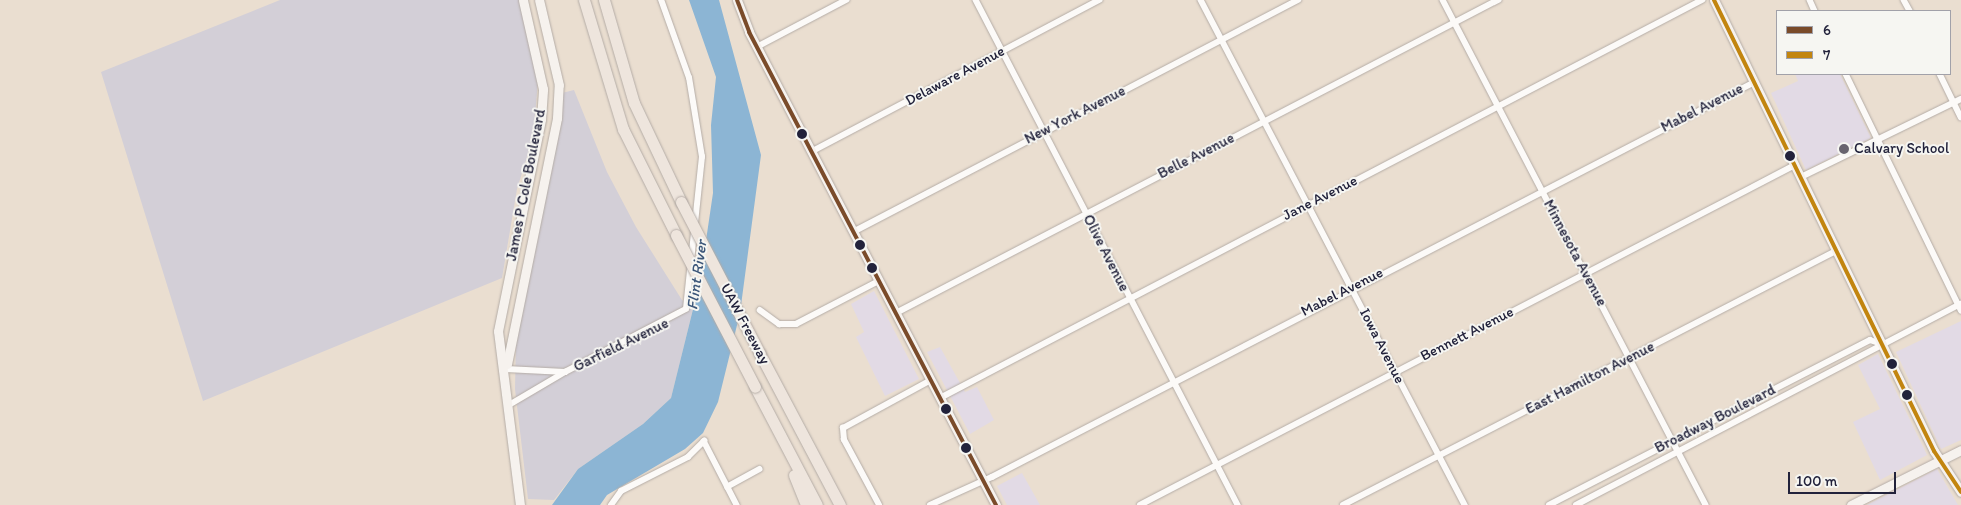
<!DOCTYPE html>
<html>
<head>
<meta charset="utf-8">
<style>
	body { margin:0 }
	#map { position:relative; width:1961px; height:505px; overflow:hidden; background:#eaded0; font-family:Itim,sans-serif }
	div>[style] { position:absolute }
	.built>* { inset:0; background:#e2dae5 }
	.industrial>* { inset:0; background:#d3cfd7 }
	.water>* { inset:0; background:#8cb5d4 }
	.roads { filter:drop-shadow(0 0 1px #b4aca6) drop-shadow(0 0 1px #b4aca6) }
	.street>* { height:5.5px; margin:-2.75px; padding:0 2.75px; transform-origin:2.75px; border-radius:2.75px; background:#fcfaf8 }
	.secondary>* { height:9px; margin:-4.5px; padding:0 4.5px; transform-origin:4.5px; border-radius:4.5px; background:#f6f2ee }
	.highway>* { height:11px; margin:-5.5px; padding:0 5.5px; transform-origin:5.5px; border-radius:5.5px; background:#eee5dd }
	.bridges { filter:drop-shadow(0 0 1px #b4aca6) drop-shadow(0 0 1px #b4aca6) }
	.highway-bridge>* { height:11px; margin:-5.5px; padding:0 5.5px; transform-origin:5.5px; border-radius:5.5px; background:#eee5dd }
	.bus-1>* { height:4px; margin:-2px; padding:0 2px; transform-origin:2px; border-radius:2px; background:#7a4b2a }
	.bus-2>* { height:4px; margin:-2px; padding:0 2px; transform-origin:2px; border-radius:2px; background:#c2850f }
	.dots>* { width:14px; height:14px; translate:-50% -50%; box-sizing:border-box; border:2px solid #f6f6f2; border-radius:50% }
	span { translate:-50% -50%; white-space:nowrap; text-align:center; line-height:1.15; -webkit-text-stroke:4px #f6f6f2; paint-order:stroke }
	.street-label { font-size:15px; color:#22223b }
	.poi-label { font-size:15px; color:#22223b }
	.left { translate:0 -50%; text-align:left }
	.water-label { font-size:16px; color:#3c5679; font-style:italic }
	.legend { position:absolute; left:1776px; top:10px; width:175px; height:65px; box-sizing:border-box; background:#f6f6f2; border:1px solid #a1a1a9; margin:0; padding:6px 9px; list-style:none; font-size:15px; color:#22223b }
	.legend li { display:flex; align-items:center; gap:10px; height:25px }
	.legend b { width:25px; border:1px solid #a1a1a9 }
	.scale { position:absolute; left:1788px; top:472px; width:108px; height:22px; box-sizing:border-box; border:2px solid #22223b; border-top:0; padding-left:6px; font-size:15px; line-height:18px; white-space:nowrap; color:#22223b; -webkit-text-stroke:4px #f6f6f2; paint-order:stroke }
</style>
</head>
<body>
<div id="map">
	<div class="built">
		<i style="clip-path:polygon(1795px 74px,1840px 74px,1871px 138px,1806px 170px,1771px 93px,1798px 81px)"></i>
		<i style="clip-path:polygon(874px 291px,919px 379px,885px 396px,856px 337px,864px 332px,851px 304px)"></i>
		<i style="clip-path:polygon(1961px 321px,1961px 440px,1941px 449px,1896px 352px)"></i>
		<i style="clip-path:polygon(940px 347px,965px 392px,977px 387px,994px 420px,970px 434px,927px 352px)"></i>
		<i style="clip-path:polygon(1878px 354px,1927px 455px,1880px 480px,1853px 422px,1880px 409px,1858px 365px)"></i>
		<i style="clip-path:polygon(1937px 469px,1958px 505px,1867px 505px)"></i>
		<i style="clip-path:polygon(1022px 473px,1040px 505px,1007px 505px,997px 486px)"></i>
	</div>
	<div class="industrial">
		<i style="clip-path:polygon(280px 0,519px 0,538px 81px,533px 138px,517px 189px,502px 278px,203px 401px,101px 72px)"></i>
		<i style="clip-path:polygon(574px 90px,607px 172px,636px 227px,682px 300px,694px 305px,671px 398px,643px 424px,578px 469px,554px 500px,528px 499px,515px 389px,516px 339px,557px 142px,562px 93px)"></i>
	</div>
	<div class="water">
		<i style="clip-path:polygon(689px 0,719px 0,761px 155px,740px 313px,718px 402px,703px 433px,685px 449px,607px 495px,600px 505px,552px 505px,578px 469px,643px 424px,671px 398px,700px 281px,713px 193px,711px 125px,716px 77px)"></i>
	</div>
	<div class="roads">
		<div class="street">
			<i style="left:976px;top:0;width:569px;rotate:62.58deg"></i>
			<i style="left:1201px;top:0;width:570px;rotate:62.4deg"></i>
			<i style="left:1443px;top:0;width:569px;rotate:62.49deg"></i>
			<i style="left:1810px;top:0;width:12px;rotate:66deg"></i>
			<i style="left:1904px;top:0;width:13px;rotate:61deg"></i>
			<i style="left:757px;top:47px;width:101px;rotate:-27.8deg"></i>
			<i style="left:1846px;top:74px;width:263px;rotate:64deg"></i>
			<i style="left:1940px;top:74px;width:48px;rotate:64deg"></i>
			<i style="left:811px;top:152px;width:326px;rotate:-27.8deg"></i>
			<i style="left:1801px;top:177px;width:178px;rotate:-26deg"></i>
			<i style="left:853px;top:232px;width:502px;rotate:-27.54deg"></i>
			<i style="left:760px;top:310px;width:24px;rotate:36deg"></i>
			<i style="left:779px;top:324px;width:17px"></i>
			<i style="left:796px;top:324px;width:93px;rotate:-27.4deg"></i>
			<i style="left:896px;top:313px;width:679px;rotate:-27.47deg"></i>
			<i style="left:506px;top:369px;width:59px;rotate:2.9deg"></i>
			<i style="left:565px;top:372px;width:136px;rotate:-27.5deg"></i>
			<i style="left:686px;top:309px;width:153px;rotate:-84deg"></i>
			<i style="left:702px;top:157px;width:80px;rotate:-99.3deg"></i>
			<i style="left:689px;top:78px;width:83px;rotate:-109.7deg"></i>
			<i style="left:940px;top:398px;width:860px;rotate:-27.58deg"></i>
			<i style="left:509px;top:405px;width:65px;rotate:-30.5deg"></i>
			<i style="left:727px;top:487px;width:37px;rotate:-29deg"></i>
			<i style="left:611px;top:505px;width:17px;rotate:-54deg"></i>
			<i style="left:621px;top:491px;width:75px;rotate:-26.9deg"></i>
			<i style="left:688px;top:457px;width:23px;rotate:-45deg"></i>
			<i style="left:704px;top:441px;width:72px;rotate:62.7deg"></i>
			<i style="left:879px;top:505px;width:74px;rotate:-118.3deg"></i>
			<i style="left:844px;top:440px;width:12px;rotate:-95deg"></i>
			<i style="left:843px;top:428px;width:100px;rotate:-28.6deg"></i>
			<i style="left:930px;top:505px;width:68px;rotate:-24.3deg"></i>
			<i style="left:992px;top:477px;width:859px;rotate:-27.37deg"></i>
			<i style="left:1140px;top:505px;width:738px;rotate:-27.43deg"></i>
			<i style="left:1343px;top:505px;width:555px;rotate:-27.26deg"></i>
			<i style="left:1549px;top:505px;width:361px;rotate:-27.2deg"></i>
			<i style="left:1870px;top:340px;width:13px;rotate:18deg"></i>
			<i style="left:1576px;top:505px;width:434px;rotate:-27.6deg"></i>
		</div>
		<div class="secondary">
			<i style="left:737px;top:0;width:34px;rotate:69deg"></i>
			<i style="left:749px;top:32px;width:534px;rotate:62.43deg"></i>
			<i style="left:1714px;top:0;width:502px;rotate:64deg"></i>
			<i style="left:1934px;top:451px;width:49px;rotate:56.6deg"></i>
			<i style="left:507px;top:364px;width:251px;rotate:-78.5deg"></i>
			<i style="left:557px;top:118px;width:33px;rotate:-87deg"></i>
			<i style="left:559px;top:85px;width:87px;rotate:-103.2deg"></i>
			<i style="left:520px;top:505px;width:175px;rotate:-97.2deg"></i>
			<i style="left:498px;top:331px;width:216px;rotate:-78.5deg"></i>
			<i style="left:541px;top:119px;width:30px;rotate:-86deg"></i>
			<i style="left:543px;top:89px;width:91px;rotate:-102.7deg"></i>
			<i style="left:1851px;top:505px;width:123px;rotate:-26.6deg"></i>
		</div>
		<div class="highway">
			<i style="left:584px;top:0;width:135px;rotate:73.2deg"></i>
			<i style="left:623px;top:129px;width:119px;rotate:63.4deg"></i>
			<i style="left:604px;top:0;width:107px;rotate:73.8deg"></i>
			<i style="left:634px;top:103px;width:110px;rotate:64.6deg"></i>
			<i style="left:760px;top:354px;width:171px;rotate:62.1deg"></i>
			<i style="left:755px;top:387px;width:133px;rotate:62.3deg"></i>
			<i style="left:794px;top:475px;width:32px;rotate:68deg"></i>
		</div>
	</div>
	<div class="bridges">
		<div class="highway-bridge">
			<i style="left:681px;top:202px;width:171px;rotate:62.5deg"></i>
			<i style="left:676px;top:235px;width:171px;rotate:62.5deg"></i>
		</div>
	</div>
	<div class="bus-1">
		<i style="left:737px;top:0;width:34px;rotate:69deg"></i>
		<i style="left:749px;top:32px;width:534px;rotate:62.43deg"></i>
	</div>
	<div class="bus-2">
		<i style="left:1714px;top:0;width:502px;rotate:64deg"></i>
		<i style="left:1934px;top:451px;width:49px;rotate:56.6deg"></i>
	</div>
	<div class="dots">
		<i style="left:802px;top:134px;background:#22223b"></i>
		<i style="left:1844px;top:149px;background:#68646f"></i>
		<i style="left:1790px;top:156px;background:#22223b"></i>
		<i style="left:860px;top:245px;background:#22223b"></i>
		<i style="left:872px;top:268px;background:#22223b"></i>
		<i style="left:1892px;top:364px;background:#22223b"></i>
		<i style="left:1907px;top:395px;background:#22223b"></i>
		<i style="left:946px;top:409px;background:#22223b"></i>
		<i style="left:966px;top:448px;background:#22223b"></i>
	</div>
	<div class="street-label">
		<span style="left:955px;top:76px;rotate:-28deg">Delaware Avenue</span>
		<span style="left:1702px;top:108px;rotate:-27deg">Mabel Avenue</span>
		<span style="left:1075px;top:115px;rotate:-27deg">New York Avenue</span>
		<span style="left:1196px;top:156px;rotate:-27deg">Belle Avenue</span>
		<span style="left:526px;top:185px;rotate:-79deg">James P Cole Boulevard</span>
		<span style="left:1320px;top:198px;rotate:-27deg">Jane Avenue</span>
		<span style="left:1106px;top:253px;rotate:63deg">Olive Avenue</span>
		<span style="left:1575px;top:253px;rotate:62deg">Minnesota Avenue</span>
		<span style="left:1342px;top:292px;rotate:-27deg">Mabel Avenue</span>
		<span style="left:745px;top:324px;rotate:62deg">UAW Freeway</span>
		<span style="left:1467px;top:334px;rotate:-27deg">Bennett Avenue</span>
		<span style="left:621px;top:345px;rotate:-26deg">Garfield Avenue</span>
		<span style="left:1382px;top:346px;rotate:63deg">Iowa Avenue</span>
		<span style="left:1590px;top:378px;rotate:-27deg">East Hamilton Avenue</span>
		<span style="left:1715px;top:419px;rotate:-27deg">Broadway Boulevard</span>
	</div>
	<div class="poi-label">
		<span class="left" style="left:1854px;top:149px">Calvary School</span>
	</div>
	<div class="water-label">
		<span style="left:697px;top:275px;rotate:-82deg">Flint River</span>
	</div>
	<ul class="legend">
	<li><b style="height:6px;background:#7a4b2a"></b>6</li>
	<li><b style="height:6px;background:#c2850f"></b>7</li>
	</ul>
	<div class="scale">100 m</div>
</div>
</body>
</html>
